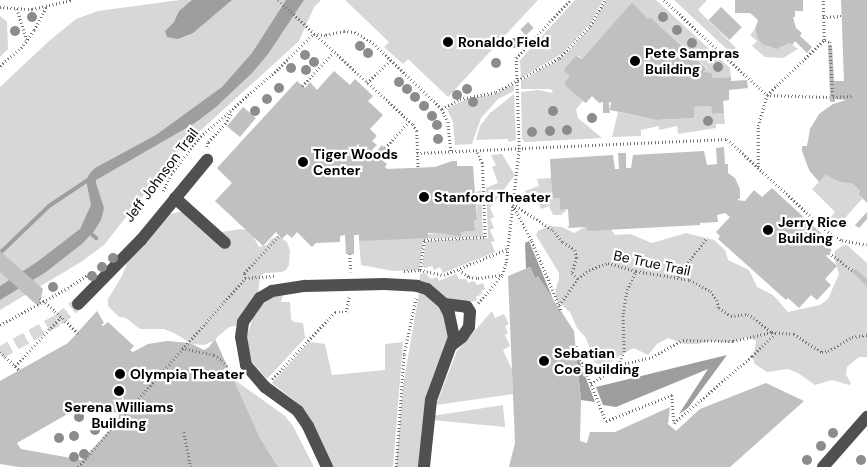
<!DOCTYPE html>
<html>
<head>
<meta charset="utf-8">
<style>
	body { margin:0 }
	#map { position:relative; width:867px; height:467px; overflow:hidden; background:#fff; font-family:"DM Sans",sans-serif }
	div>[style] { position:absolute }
	.green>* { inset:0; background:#d7d7d7 }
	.water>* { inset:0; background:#9e9e9e }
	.stream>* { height:4px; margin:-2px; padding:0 2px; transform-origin:2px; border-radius:2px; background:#9e9e9e }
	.building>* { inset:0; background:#c0c0c0; transform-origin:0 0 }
	.minor-tunnel>* { height:12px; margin-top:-6px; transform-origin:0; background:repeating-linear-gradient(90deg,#d9d9d9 0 12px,transparent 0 18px) }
	.path>* { height:2.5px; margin-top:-1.25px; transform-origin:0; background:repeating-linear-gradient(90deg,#727272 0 1px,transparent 0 3.5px) }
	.minor>* { height:12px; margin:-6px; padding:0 6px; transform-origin:6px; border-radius:6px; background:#505050 }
	.path-bridge>* { height:2.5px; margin-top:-1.25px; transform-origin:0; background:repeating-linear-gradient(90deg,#727272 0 1px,transparent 0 3.5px) }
	.trees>* { width:10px; height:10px; margin:-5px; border-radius:50%; background:#8c8c8c }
	.dots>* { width:14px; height:14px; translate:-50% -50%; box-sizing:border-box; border:2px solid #fff; border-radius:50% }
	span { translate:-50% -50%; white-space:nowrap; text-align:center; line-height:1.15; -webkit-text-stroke:4.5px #fff; paint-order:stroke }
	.poi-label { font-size:14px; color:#000; font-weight:700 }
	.left { translate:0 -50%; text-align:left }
	.street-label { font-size:14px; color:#000 }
</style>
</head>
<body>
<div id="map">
	<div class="green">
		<i style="clip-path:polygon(180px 0,321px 0,314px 7px,299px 41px,179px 150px,104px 245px,81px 262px,0 310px,0 87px,49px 41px,76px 19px,98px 11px)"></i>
		<i style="clip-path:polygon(345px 0,538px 0,448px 97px,408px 59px,403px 64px,384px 47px,389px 42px)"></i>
		<i style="clip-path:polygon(575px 0,603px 0,591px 23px,563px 53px,521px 78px,520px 60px)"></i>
		<i style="clip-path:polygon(606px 0,656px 0,730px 68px,731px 77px,712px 78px,704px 72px,707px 68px,650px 17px,648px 19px,632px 2px,582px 59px,579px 56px,577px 57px,570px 76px,564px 82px,583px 101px,576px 109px,578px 118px,602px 138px,525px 142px,522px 139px,521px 92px,538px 90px,553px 93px,551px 89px,521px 89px,521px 81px,564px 56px,593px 24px)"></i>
		<i style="clip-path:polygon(674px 0,707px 0,698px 10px,736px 48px,731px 53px)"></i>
		<i style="clip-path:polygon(0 16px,7px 22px,8px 49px,0 57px)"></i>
		<i style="clip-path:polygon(755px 29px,758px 39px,768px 47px,780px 48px,790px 43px,798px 49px,783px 58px,765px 57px,752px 46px,757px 41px,750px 35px)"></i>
		<i style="clip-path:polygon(514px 84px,514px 91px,498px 99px,481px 118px,472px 144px,455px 145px,453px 122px,447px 109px,466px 99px,495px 94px)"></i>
		<i style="clip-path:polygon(514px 94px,516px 140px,508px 142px,508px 139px,476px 140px,480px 126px,490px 113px)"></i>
		<i style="clip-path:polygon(711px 106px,712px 114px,724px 113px,725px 124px,716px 124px,716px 128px,678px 134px,677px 126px,659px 130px,659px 126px,641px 130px,641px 136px,612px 137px,618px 112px,658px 120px,696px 118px,694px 117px,694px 107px)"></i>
		<i style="clip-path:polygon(502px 154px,515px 175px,490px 208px,494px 217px,490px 219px,494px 228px,490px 230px,495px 241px,491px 242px,495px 252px,443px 273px,440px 267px,434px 270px,432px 266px,425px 268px,422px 266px,426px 241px,488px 238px,486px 188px,498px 183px,492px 167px,496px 165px,491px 155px)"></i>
		<i style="clip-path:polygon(826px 175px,840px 182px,853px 184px,860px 191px,858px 194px,862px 199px,835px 229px,827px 222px,835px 212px,812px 189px)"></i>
		<i style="clip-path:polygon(551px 178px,552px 198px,560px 198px,560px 210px,568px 209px,561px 215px,553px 215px,549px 206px,541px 209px,537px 200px,530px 203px,525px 191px,539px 186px,537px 179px)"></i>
		<i style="clip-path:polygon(481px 190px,483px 237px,424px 239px,419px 270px,393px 271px,361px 265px,359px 241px,438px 233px,461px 237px,461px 232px,475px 231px,474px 220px,477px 219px,476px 192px)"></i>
		<i style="clip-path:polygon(182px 211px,221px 232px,241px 229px,250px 231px,259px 247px,267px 245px,271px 239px,278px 236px,287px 242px,290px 251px,289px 265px,286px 270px,282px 272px,265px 273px,260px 276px,258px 295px,239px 325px,229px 327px,213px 341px,204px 345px,192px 344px,174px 333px,164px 329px,140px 329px,126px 318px,119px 317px,108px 306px,108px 299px,122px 276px,133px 248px,167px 215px)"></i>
		<i style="clip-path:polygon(590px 224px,611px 229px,615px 235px,630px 234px,652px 243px,686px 233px,714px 240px,725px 250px,728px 260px,749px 270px,757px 287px,773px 295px,788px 312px,820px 305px,828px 299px,839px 274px,834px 257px,835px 251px,842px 246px,847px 245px,867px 263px,867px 357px,859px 357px,847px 367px,846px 375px,851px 383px,849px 385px,832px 380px,815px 385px,798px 373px,788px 369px,767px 372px,755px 364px,753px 359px,756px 341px,747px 337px,730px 343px,712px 341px,697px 344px,684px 344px,668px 338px,657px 344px,648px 355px,634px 348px,624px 353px,608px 364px,598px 364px,594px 362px,586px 338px,577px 328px,570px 312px,557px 301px,555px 291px,559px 279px,559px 273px,536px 235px,538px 231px,549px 226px,562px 227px,574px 233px)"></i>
		<i style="clip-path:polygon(425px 273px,431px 279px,437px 277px,439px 281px,456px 274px,459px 279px,466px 279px,468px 283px,474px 281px,477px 285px,483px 283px,485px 289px,481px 291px,482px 294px,476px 297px,477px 300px,469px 303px,451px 301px,419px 282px,420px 274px)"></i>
		<i style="clip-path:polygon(419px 293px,430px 297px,443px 308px,448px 336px,419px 467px,396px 467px,403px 386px)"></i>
		<i style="clip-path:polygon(283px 294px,281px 302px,290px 302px,291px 319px,294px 322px,303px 323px,305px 338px,267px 379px,252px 362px,246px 338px,253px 318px,262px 305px,275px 296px)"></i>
		<i style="clip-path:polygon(492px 311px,495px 318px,504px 314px,509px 324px,505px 326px,508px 333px,505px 335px,510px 346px,503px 350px,512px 370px,513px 394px,436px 405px,457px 351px)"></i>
		<i style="clip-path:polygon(309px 342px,325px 344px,332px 375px,385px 370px,385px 344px,403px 342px,393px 467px,332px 467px,295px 401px,272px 383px)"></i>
		<i style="clip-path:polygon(232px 378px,285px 416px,293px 426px,314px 467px,278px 467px,260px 438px)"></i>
		<i style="clip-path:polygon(503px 405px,505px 427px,432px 420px,432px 416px)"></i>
	</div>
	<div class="water">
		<i style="clip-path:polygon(192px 0,232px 0,193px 33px,178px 39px,167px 37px,165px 31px,174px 22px,179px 11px)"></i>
		<i style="clip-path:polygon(286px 0,304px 0,268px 54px,252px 73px,216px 107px,195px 123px,96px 180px,96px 183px,104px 208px,101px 220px,94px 231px,83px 243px,46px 272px,0 300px,0 286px,37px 262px,80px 229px,91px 205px,86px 180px,90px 173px,95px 168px,156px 135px,222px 87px,252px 53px)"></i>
		<i style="clip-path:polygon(529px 241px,553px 299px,538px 277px,535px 278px,530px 267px,526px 269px,525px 243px)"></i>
		<i style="clip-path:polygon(576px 352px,595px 402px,581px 400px)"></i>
		<i style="clip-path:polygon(727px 355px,688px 408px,679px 414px,708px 369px,616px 407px,603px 405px,596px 387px)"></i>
	</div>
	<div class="stream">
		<i style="left:88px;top:231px;width:11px;rotate:41deg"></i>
		<i style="left:0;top:253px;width:68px;rotate:-43.8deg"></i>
		<i style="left:49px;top:206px;width:47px;rotate:-33.7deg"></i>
	</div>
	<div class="building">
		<i style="clip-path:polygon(735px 0,803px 0,803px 11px,795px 11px,795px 17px,793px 17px,796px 28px,802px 33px,800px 36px,812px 47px,807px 53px,795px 41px,792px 45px,790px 43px,777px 49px,764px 45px,758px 39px,755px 29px,758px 20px,750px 13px,735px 13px)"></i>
		<i style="clip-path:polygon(841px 0,867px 0,867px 203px,858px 194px,860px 191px,853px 184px,840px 182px,826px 175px,819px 182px,809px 170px,802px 151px,802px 146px,807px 146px,810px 129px,819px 114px,833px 104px,846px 100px,835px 99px,835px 102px,830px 102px,829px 97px,830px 95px,828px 45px,832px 45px,834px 81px,844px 81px)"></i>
		<i style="clip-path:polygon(632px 2px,648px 19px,650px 17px,705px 67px,706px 69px,704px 72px,712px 73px,712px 78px,731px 77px,731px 81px,747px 80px,748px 88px,729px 90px,729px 100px,723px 101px,724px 113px,712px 114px,711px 106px,694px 107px,694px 118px,657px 120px,610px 110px,611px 102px,609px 102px,610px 113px,603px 113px,603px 102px,599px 103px,592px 96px,586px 103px,583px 101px,566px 86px,564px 82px,570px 76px,564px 71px,565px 68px,576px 56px,582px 59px)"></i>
		<i style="left:721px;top:7px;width:29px;height:18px;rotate:44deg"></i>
		<i style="left:528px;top:22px;width:8px;height:11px;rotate:45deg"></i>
		<i style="clip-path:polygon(334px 71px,350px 85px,355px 79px,373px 96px,368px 101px,383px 115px,370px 129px,377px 136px,372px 141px,377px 145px,372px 150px,375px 153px,382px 145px,388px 151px,381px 159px,387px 164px,385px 167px,387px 169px,435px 167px,452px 161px,457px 161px,457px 166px,473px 166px,477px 220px,474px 220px,475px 231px,461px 232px,461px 237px,438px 233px,428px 233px,428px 238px,359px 241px,359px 235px,354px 235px,354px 254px,346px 254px,345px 235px,340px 236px,340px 242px,316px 243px,312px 247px,297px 232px,292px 238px,287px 234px,282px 239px,276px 232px,263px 246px,215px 201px,232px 183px,217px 168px,297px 81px,305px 88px,310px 82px,317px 90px)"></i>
		<i style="left:243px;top:107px;width:17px;height:25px;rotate:40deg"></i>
		<i style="clip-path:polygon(724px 147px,725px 164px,728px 164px,728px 173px,735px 178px,740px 189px,740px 198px,737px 200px,745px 201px,754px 190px,762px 197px,772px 188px,833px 244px,829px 248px,832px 250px,826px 256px,837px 266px,825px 279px,831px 285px,817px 300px,811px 295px,799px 308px,788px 298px,786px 300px,718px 239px,720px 236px,716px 232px,730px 217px,725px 213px,717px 215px,718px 222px,700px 223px,700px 225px,587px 231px,587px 227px,567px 228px,569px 226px,568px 209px,560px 210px,560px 198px,552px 198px,550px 159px,613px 155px,615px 169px,619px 169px,618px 153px,626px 153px,626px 168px,631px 168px,633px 155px,704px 151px,707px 165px,717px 164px,716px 148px)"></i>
		<i style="clip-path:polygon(867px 212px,867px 219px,859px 228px,855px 225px)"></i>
		<i style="clip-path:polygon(0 251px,43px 289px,39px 307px,0 272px)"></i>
		<i style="clip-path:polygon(530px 267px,535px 278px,538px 276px,574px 331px,581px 400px,580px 441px,587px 443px,590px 432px,615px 432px,670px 407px,668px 424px,676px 431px,700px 409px,766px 383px,804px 401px,730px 467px,509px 467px,515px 443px,508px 276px)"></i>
		<i style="clip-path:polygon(855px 269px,867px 279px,867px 286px,852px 272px)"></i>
		<i style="clip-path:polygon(evenodd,97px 311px,104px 323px,101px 325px,103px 326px,108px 322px,134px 346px,130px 350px,133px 352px,148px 344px,167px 341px,190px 343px,204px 350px,209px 347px,215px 339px,260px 438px,278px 467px,19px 467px,0 464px,0 381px,68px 343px,97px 311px,90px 401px,102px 412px,108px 406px,113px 412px,119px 413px,118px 421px,82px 460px,21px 449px,17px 443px,90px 401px)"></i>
	</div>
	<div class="minor-tunnel">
		<i style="left:0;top:353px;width:67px;rotate:-29.6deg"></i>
		<i style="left:58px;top:320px;width:26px;rotate:-39deg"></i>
	</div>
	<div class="path">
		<i style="left:278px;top:0;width:183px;rotate:42.6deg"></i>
		<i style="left:413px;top:124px;width:8px;rotate:60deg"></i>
		<i style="left:417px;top:131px;width:37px;rotate:88deg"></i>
		<i style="left:664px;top:0;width:140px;rotate:42.7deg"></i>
		<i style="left:767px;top:95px;width:62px;rotate:1.8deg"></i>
		<i style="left:0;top:7px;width:32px;rotate:4deg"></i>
		<i style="left:32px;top:9px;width:41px;rotate:-12.7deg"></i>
		<i style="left:17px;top:9px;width:33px;rotate:72deg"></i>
		<i style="left:823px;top:17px;width:18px;rotate:-3deg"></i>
		<i style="left:314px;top:34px;width:12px;rotate:5deg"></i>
		<i style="left:326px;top:35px;width:18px;rotate:-13deg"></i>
		<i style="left:344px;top:31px;width:11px;rotate:5deg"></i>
		<i style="left:355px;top:32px;width:21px;rotate:31deg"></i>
		<i style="left:373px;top:43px;width:95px;rotate:43.7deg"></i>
		<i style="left:442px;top:109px;width:14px;rotate:65deg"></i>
		<i style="left:448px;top:122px;width:29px;rotate:84deg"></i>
		<i style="left:825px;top:40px;width:5px;rotate:22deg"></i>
		<i style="left:830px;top:42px;width:55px;rotate:86.9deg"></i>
		<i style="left:833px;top:97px;width:20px;rotate:-3deg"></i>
		<i style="left:0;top:66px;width:28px;rotate:-41deg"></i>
		<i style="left:21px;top:48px;width:22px;rotate:-54deg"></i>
		<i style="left:34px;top:30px;width:27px;rotate:-62deg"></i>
		<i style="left:367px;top:83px;width:33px;rotate:-44deg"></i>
		<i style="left:302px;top:86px;width:45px;rotate:-46.8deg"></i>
		<i style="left:442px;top:109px;width:21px;rotate:-29deg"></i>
		<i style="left:460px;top:99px;width:37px;rotate:-11deg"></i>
		<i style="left:496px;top:92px;width:72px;rotate:-28.4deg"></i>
		<i style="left:559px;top:58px;width:45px;rotate:-45.9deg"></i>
		<i style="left:590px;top:26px;width:30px;rotate:-60deg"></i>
		<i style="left:207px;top:147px;width:5px;rotate:-79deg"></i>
		<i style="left:208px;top:142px;width:25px;rotate:-47deg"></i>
		<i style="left:225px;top:124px;width:14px;rotate:-60deg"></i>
		<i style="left:385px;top:148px;width:36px;rotate:-48deg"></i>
		<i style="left:417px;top:153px;width:310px;rotate:-2.6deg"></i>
		<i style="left:727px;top:139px;width:137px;rotate:42.6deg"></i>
		<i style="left:828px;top:232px;width:16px;rotate:30deg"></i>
		<i style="left:842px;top:240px;width:25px;rotate:11deg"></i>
		<i style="left:758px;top:167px;width:41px;rotate:-90deg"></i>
		<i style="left:758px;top:126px;width:32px;rotate:-74deg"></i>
		<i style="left:767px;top:95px;width:79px;rotate:-44deg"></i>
		<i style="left:824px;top:40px;width:40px;rotate:-91.4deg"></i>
		<i style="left:163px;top:191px;width:19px;rotate:-65deg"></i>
		<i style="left:171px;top:174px;width:44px;rotate:-52.4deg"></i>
		<i style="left:198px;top:139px;width:108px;rotate:-41.2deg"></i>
		<i style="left:279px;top:68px;width:48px;rotate:-45deg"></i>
		<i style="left:513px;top:204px;width:48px;rotate:33deg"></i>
		<i style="left:553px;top:230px;width:16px;rotate:50deg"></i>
		<i style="left:563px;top:242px;width:14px;rotate:34deg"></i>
		<i style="left:575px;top:250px;width:8px;rotate:76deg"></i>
		<i style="left:577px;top:258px;width:16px;rotate:108deg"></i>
		<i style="left:572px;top:273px;width:8px;rotate:45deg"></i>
		<i style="left:578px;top:279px;width:14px;rotate:-39deg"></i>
		<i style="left:589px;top:270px;width:20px;rotate:-20deg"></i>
		<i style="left:608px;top:263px;width:29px;rotate:16deg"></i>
		<i style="left:636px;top:271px;width:55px;rotate:9.5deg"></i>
		<i style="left:690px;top:280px;width:24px;rotate:28deg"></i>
		<i style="left:711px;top:291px;width:11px;rotate:56deg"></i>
		<i style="left:717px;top:300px;width:8px;rotate:76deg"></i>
		<i style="left:719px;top:308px;width:14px;rotate:34deg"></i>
		<i style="left:731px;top:316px;width:17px;rotate:-7deg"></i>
		<i style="left:748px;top:314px;width:30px;rotate:37deg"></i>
		<i style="left:772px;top:332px;width:22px;rotate:5deg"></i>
		<i style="left:794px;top:334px;width:33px;rotate:33deg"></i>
		<i style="left:822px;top:352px;width:6px;rotate:-9deg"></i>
		<i style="left:828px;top:351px;width:28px;rotate:-30deg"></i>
		<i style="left:852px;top:337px;width:15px;rotate:-8deg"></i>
		<i style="left:513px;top:205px;width:41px;rotate:62.2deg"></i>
		<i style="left:532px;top:241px;width:77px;rotate:67.1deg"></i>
		<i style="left:829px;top:253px;width:31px;rotate:36deg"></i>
		<i style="left:350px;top:254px;width:18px;rotate:87deg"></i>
		<i style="left:420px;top:270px;width:30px;rotate:-82deg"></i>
		<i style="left:424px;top:240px;width:61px;rotate:-2.8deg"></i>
		<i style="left:485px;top:237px;width:74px;rotate:-92.3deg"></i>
		<i style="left:482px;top:163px;width:14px;rotate:-115deg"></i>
		<i style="left:459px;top:270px;width:12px;rotate:35deg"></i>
		<i style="left:469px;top:277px;width:9px;rotate:6deg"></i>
		<i style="left:478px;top:278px;width:24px;rotate:-7deg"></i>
		<i style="left:404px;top:271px;width:16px;rotate:-4deg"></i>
		<i style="left:420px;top:270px;width:25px;rotate:12deg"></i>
		<i style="left:444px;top:275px;width:68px;rotate:-22.4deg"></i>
		<i style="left:678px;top:277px;width:49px;rotate:-54.1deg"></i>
		<i style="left:245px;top:278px;width:5px;rotate:-101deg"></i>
		<i style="left:244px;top:273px;width:51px;rotate:-46.6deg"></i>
		<i style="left:478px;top:303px;width:37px;rotate:-49deg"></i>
		<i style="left:502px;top:275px;width:13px;rotate:-72deg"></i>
		<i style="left:506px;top:263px;width:115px;rotate:-83.5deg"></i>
		<i style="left:519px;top:149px;width:91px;rotate:-91.9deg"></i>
		<i style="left:516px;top:58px;width:79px;rotate:-47deg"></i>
		<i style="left:559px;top:305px;width:32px;rotate:-54deg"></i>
		<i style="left:55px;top:311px;width:32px;rotate:44deg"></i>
		<i style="left:0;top:325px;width:77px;rotate:-28.6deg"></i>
		<i style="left:68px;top:288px;width:24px;rotate:-35deg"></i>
		<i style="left:576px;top:346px;width:81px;rotate:68.2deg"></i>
		<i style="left:606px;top:421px;width:71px;rotate:-21.5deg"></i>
		<i style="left:672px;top:395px;width:28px;rotate:86deg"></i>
		<i style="left:674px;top:423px;width:103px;rotate:-40.7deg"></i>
		<i style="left:752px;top:356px;width:33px;rotate:-44deg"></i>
		<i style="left:182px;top:348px;width:33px;rotate:12deg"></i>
		<i style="left:214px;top:355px;width:9px;rotate:32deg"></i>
		<i style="left:222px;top:360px;width:27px;rotate:48deg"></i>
		<i style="left:0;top:352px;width:26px;rotate:43deg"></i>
		<i style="left:618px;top:365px;width:35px;rotate:-13deg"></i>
		<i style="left:652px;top:357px;width:35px;rotate:-29deg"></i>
		<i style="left:683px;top:340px;width:50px;rotate:1.1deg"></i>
		<i style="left:733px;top:341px;width:40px;rotate:-13deg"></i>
		<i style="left:15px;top:366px;width:67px;rotate:-46.8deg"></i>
		<i style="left:272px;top:379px;width:92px;rotate:-46.8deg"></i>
		<i style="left:335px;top:312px;width:11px"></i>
		<i style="left:346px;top:312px;width:15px;rotate:-79deg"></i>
		<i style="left:591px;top:384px;width:33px;rotate:-35deg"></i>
		<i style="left:618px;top:365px;width:14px;rotate:-65deg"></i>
		<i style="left:624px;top:352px;width:38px;rotate:-92deg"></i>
		<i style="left:623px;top:314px;width:24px;rotate:-81deg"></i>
		<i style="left:627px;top:290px;width:21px;rotate:-65deg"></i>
		<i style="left:184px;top:432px;width:36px;rotate:79deg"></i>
		<i style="left:78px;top:467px;width:252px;rotate:-48.5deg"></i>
		<i style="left:245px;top:278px;width:31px;rotate:-4deg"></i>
		<i style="left:396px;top:467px;width:113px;rotate:-86deg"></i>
		<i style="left:404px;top:354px;width:57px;rotate:-77.9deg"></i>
	</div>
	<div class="minor">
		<i style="left:175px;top:198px;width:67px;rotate:42deg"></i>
		<i style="left:78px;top:304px;width:90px;rotate:-45.5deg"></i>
		<i style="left:141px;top:240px;width:104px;rotate:-50.5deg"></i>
		<i style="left:444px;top:304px;width:23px;rotate:7deg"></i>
		<i style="left:467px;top:307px;width:6px;rotate:59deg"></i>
		<i style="left:470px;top:312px;width:15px;rotate:94deg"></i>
		<i style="left:469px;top:327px;width:12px;rotate:125deg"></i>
		<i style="left:462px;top:337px;width:13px;rotate:141deg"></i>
		<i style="left:327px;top:467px;width:45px;rotate:-114.9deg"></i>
		<i style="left:308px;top:426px;width:18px;rotate:-124deg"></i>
		<i style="left:298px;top:411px;width:41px;rotate:-144deg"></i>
		<i style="left:265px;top:387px;width:29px;rotate:-131deg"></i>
		<i style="left:246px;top:365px;width:28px;rotate:-100deg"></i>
		<i style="left:241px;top:337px;width:15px;rotate:-82deg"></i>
		<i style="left:243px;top:322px;width:29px;rotate:-55deg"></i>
		<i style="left:260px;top:298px;width:14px;rotate:-30deg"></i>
		<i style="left:272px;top:291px;width:33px;rotate:-9deg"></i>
		<i style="left:305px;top:286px;width:79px;rotate:-1.5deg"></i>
		<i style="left:384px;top:284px;width:33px;rotate:3deg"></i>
		<i style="left:417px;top:286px;width:10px;rotate:17deg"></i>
		<i style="left:427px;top:289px;width:23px;rotate:41deg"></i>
		<i style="left:444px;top:304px;width:11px;rotate:63deg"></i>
		<i style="left:449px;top:314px;width:24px;rotate:78deg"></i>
		<i style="left:454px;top:337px;width:67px;rotate:110.1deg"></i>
		<i style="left:431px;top:400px;width:67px;rotate:96deg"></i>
		<i style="left:823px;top:467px;width:67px;rotate:-48.7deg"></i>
	</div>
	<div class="path-bridge">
		<i style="left:40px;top:298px;width:20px;rotate:41deg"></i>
	</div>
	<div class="trees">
		<i style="left:32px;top:17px"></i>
		<i style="left:663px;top:17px"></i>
		<i style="left:677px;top:30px"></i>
		<i style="left:15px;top:31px"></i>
		<i style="left:515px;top:43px"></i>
		<i style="left:692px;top:43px"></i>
		<i style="left:360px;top:46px"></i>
		<i style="left:368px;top:53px"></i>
		<i style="left:704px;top:54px"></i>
		<i style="left:305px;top:55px"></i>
		<i style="left:314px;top:62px"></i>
		<i style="left:496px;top:63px"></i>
		<i style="left:718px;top:67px"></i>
		<i style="left:291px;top:68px"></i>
		<i style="left:306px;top:70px"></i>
		<i style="left:399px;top:82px"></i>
		<i style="left:279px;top:88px"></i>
		<i style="left:407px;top:89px"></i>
		<i style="left:467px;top:89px"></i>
		<i style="left:457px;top:95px"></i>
		<i style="left:415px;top:97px"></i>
		<i style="left:267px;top:99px"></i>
		<i style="left:473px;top:102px"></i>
		<i style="left:424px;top:106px"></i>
		<i style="left:255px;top:111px"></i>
		<i style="left:553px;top:111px"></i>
		<i style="left:432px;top:116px"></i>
		<i style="left:592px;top:118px"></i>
		<i style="left:708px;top:121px"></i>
		<i style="left:437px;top:125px"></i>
		<i style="left:567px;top:130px"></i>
		<i style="left:550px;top:131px"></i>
		<i style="left:532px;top:132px"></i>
		<i style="left:438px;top:139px"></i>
		<i style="left:113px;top:258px"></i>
		<i style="left:102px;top:267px"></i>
		<i style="left:92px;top:276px"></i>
		<i style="left:53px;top:287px"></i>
		<i style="left:79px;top:417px"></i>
		<i style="left:95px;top:430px"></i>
		<i style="left:833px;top:433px"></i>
		<i style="left:74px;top:436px"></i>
		<i style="left:59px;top:438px"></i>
		<i style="left:821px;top:446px"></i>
		<i style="left:84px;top:454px"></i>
		<i style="left:74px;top:457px"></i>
		<i style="left:807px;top:460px"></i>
		<i style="left:861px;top:460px"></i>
	</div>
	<div class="dots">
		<i style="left:448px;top:42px;background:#000"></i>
		<i style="left:635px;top:61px;background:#000"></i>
		<i style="left:303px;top:162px;background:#000"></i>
		<i style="left:424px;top:197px;background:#000"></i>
		<i style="left:768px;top:230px;background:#000"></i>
		<i style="left:544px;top:361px;background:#000"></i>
		<i style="left:120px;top:374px;background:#000"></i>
		<i style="left:119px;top:391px;background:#000"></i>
	</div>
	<div class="poi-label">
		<span class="left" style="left:458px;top:42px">Ronaldo Field</span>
		<span class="left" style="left:645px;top:61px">Pete Sampras<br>Building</span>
		<span class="left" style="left:313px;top:162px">Tiger Woods<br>Center</span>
		<span class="left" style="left:434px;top:197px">Stanford Theater</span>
		<span class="left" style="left:778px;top:230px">Jerry Rice<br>Building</span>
		<span class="left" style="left:554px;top:361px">Sebatian<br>Coe Building</span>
		<span class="left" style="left:130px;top:374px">Olympia Theater</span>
		<span style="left:119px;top:415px">Serena Williams<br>Building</span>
	</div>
	<div class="street-label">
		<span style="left:161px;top:175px;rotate:-53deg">Jeff Johnson Trail</span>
		<span style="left:652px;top:263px;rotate:12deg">Be True Trail</span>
	</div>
</div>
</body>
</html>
